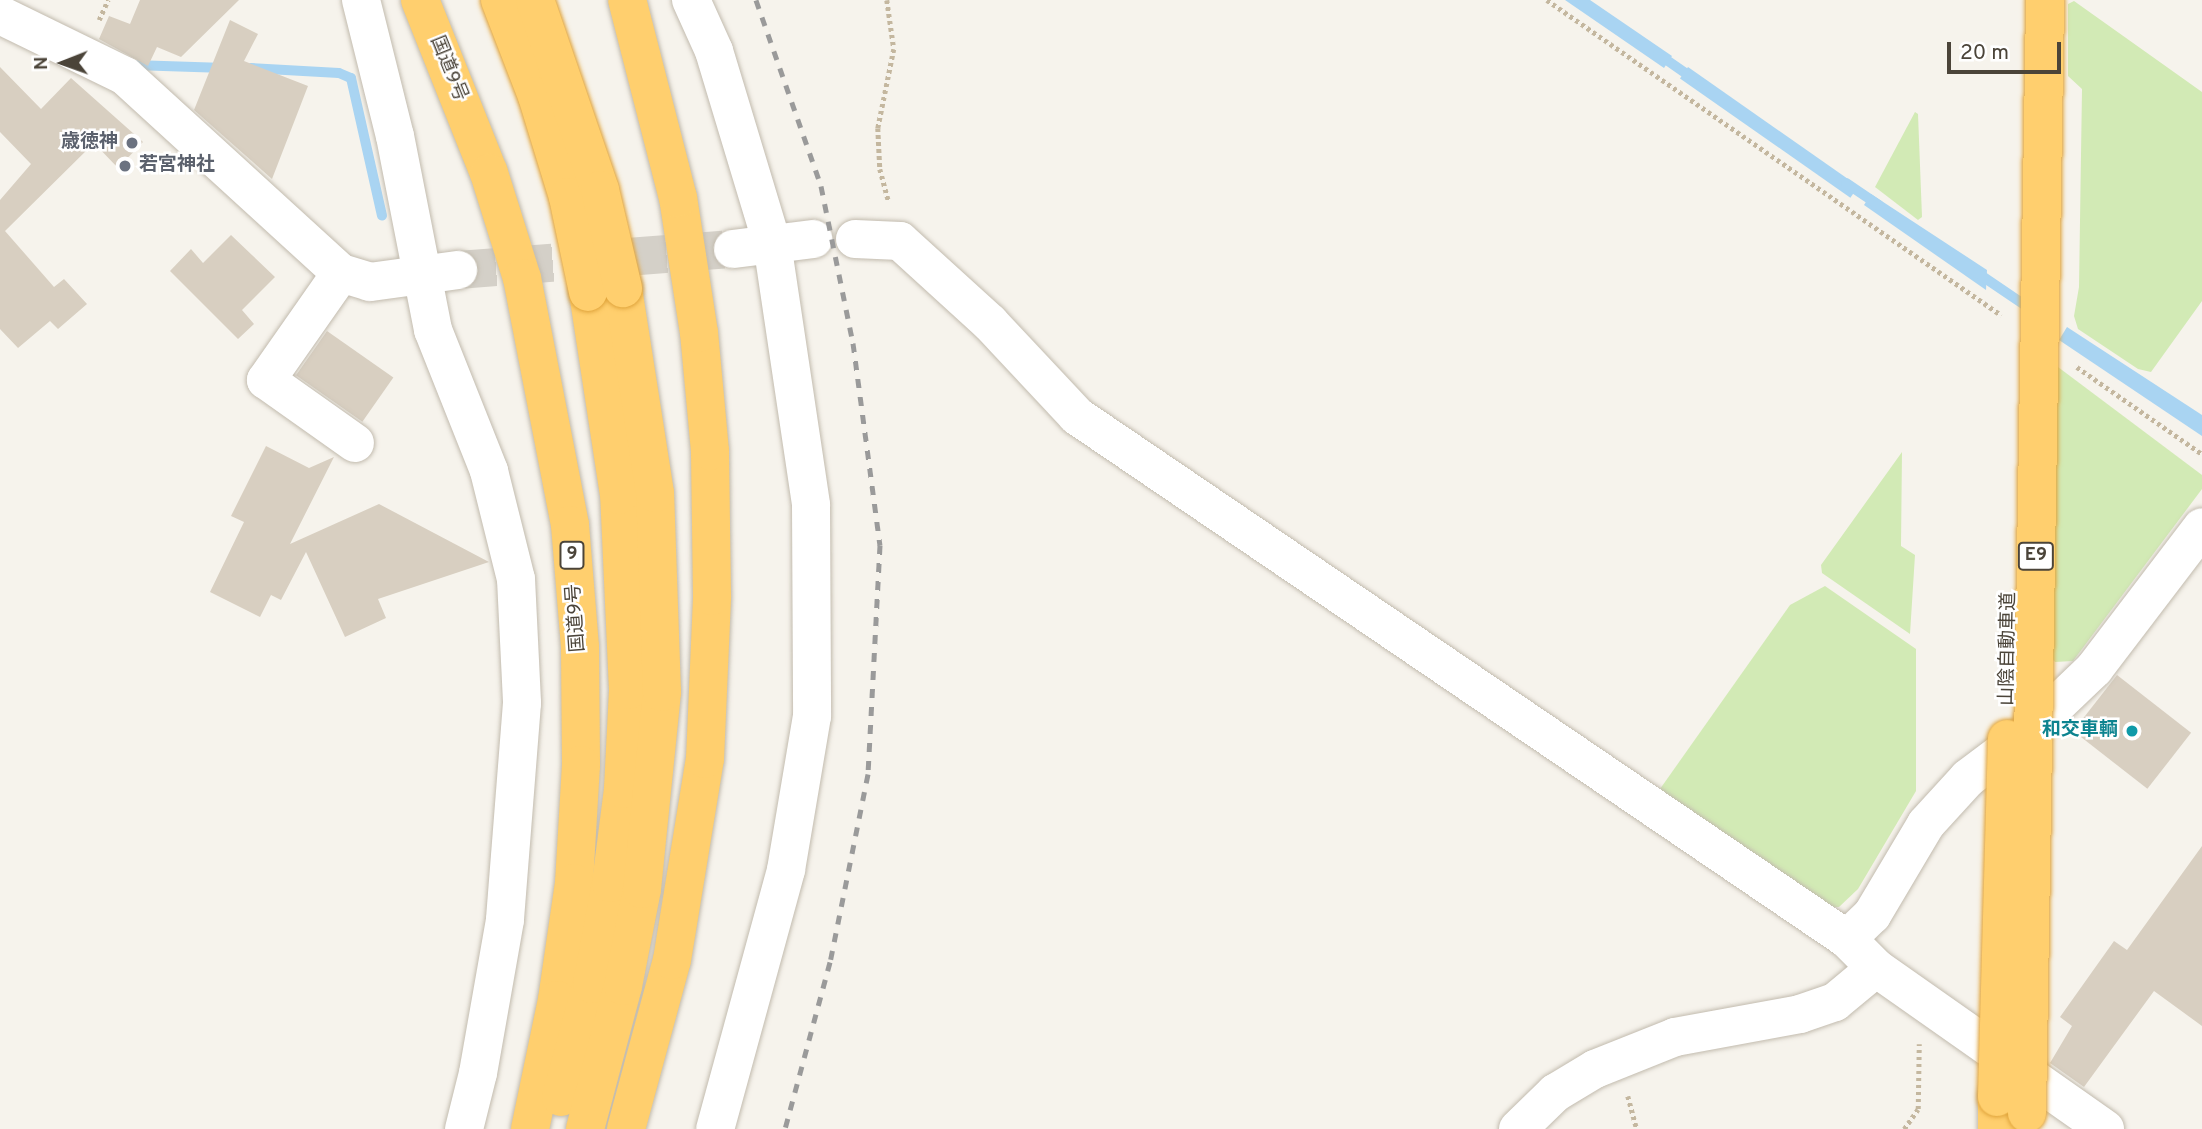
<!DOCTYPE html>
<html>
<head>
<meta charset="utf-8">
<style>
	body { margin:0 }
	#map { position:relative; width:2202px; height:1129px; overflow:hidden; background:#f6f3ec; font-family:Overpass,"Noto Sans JP",sans-serif }
	div>[style] { position:absolute }
	.green>* { inset:0; background:#d2eab5 }
	.water>* { inset:0; background:#a9d4f2; transform-origin:0 0 }
	.stream>* { height:10px; margin:-5px; padding:0 5px; transform-origin:5px; border-radius:5px; background:#a9d4f2 }
	.building>* { inset:0; background:#d8cfc1; transform-origin:0 0 }
	.street-tunnel>* { height:38px; margin-top:-19px; transform-origin:0; background:repeating-linear-gradient(90deg,#d4d0c8 0 38px,transparent 0 57px) }
	.path>* { height:4.5px; margin-top:-2.25px; transform-origin:0; background:repeating-linear-gradient(90deg,#c4b79f 0 3.5px,transparent 0 7px) }
	.roads { filter:drop-shadow(0 0 2px #c2bbae) drop-shadow(0 0 2px #c2bbae) }
	.street>* { height:38px; margin:-19px; padding:0 19px; transform-origin:19px; border-radius:19px; background:#fff }
	.highway>* { height:38px; margin:-19px; padding:0 19px; transform-origin:19px; border-radius:19px; background:#ffcf6e }
	.rail>* { height:5px; margin-top:-2.5px; transform-origin:0; background:repeating-linear-gradient(90deg,#9a9a9a 0 9px,transparent 0 18px) }
	.bridges { filter:drop-shadow(0 0 2px #e0a43c) drop-shadow(0 0 2px #e0a43c) }
	.highway-bridge>* { height:38px; margin:-19px; padding:0 19px; transform-origin:19px; border-radius:19px; background:#ffcf6e }
	.dots>* { width:19px; height:19px; translate:-50% -50%; box-sizing:border-box; border:4px solid #fff; border-radius:50% }
	span { translate:-50% -50%; white-space:nowrap; text-align:center; line-height:1.15; -webkit-text-stroke:5px #fff; paint-order:stroke }
	.shield-label span { padding:2px 5px; background:#fff; border:2px solid; border-radius:5px; -webkit-text-stroke-width:0 }
	.shield-label { font-size:18px; color:#4b4439; font-weight:700 }
	.street-label { font-size:19px; color:#4b4439 }
	.worship-label { font-size:19px; color:#5b616d; font-weight:700 }
	.right { translate:-100% -50%; text-align:right }
	.left { translate:0 -50%; text-align:left }
	.culture-label { font-size:19px; color:#0d838f; font-weight:700 }
	.north { position:absolute; left:28px; top:28px; width:70px; height:70px; -webkit-text-stroke:5px #fff; paint-order:stroke; rotate:269deg; font-size:19px; font-weight:700; line-height:28px; text-align:center; color:#4b4439 }
	.north::after { content:''; display:block; margin:auto; width:24px; height:32px; background:#4b4439; clip-path:polygon(50% 0,100% 100%,50% 72%,0 100%) }
	.scale { position:absolute; left:1947px; top:42px; width:114px; height:32px; box-sizing:border-box; border:4px solid #4b4439; border-top:0; padding-left:9px; font-size:21px; line-height:24px; white-space:nowrap; color:#4b4439; -webkit-text-stroke:5px #fff; paint-order:stroke }
</style>
</head>
<body>
<div id="map">
	<div class="green">
		<i style="clip-path:polygon(2074px 1px,2202px 92px,2202px 301px,2151px 372px,2138px 369px,2078px 329px,2074px 316px,2079px 287px,2082px 89px,2068px 76px,2068px 4px)"></i>
		<i style="clip-path:polygon(1915px 112px,1918px 114px,1922px 217px,1918px 220px,1875px 187px)"></i>
		<i style="clip-path:polygon(2058px 367px,2202px 475px,2202px 489px,2073px 661px,2055px 662px,2051px 657px)"></i>
		<i style="clip-path:polygon(1902px 452px,1901px 546px,1915px 555px,1910px 634px,1822px 573px,1821px 565px)"></i>
		<i style="clip-path:polygon(1825px 586px,1916px 649px,1916px 791px,1858px 889px,1839px 907px,1827px 907px,1660px 789px,1790px 605px)"></i>
	</div>
	<div class="water">
		<i style="clip-path:polygon(1565px 0,1590px 0,1672px 56px,1664px 68px)"></i>
		<i style="left:1688px;top:67px;width:208px;height:14px;rotate:35deg"></i>
		<i style="clip-path:polygon(1871px 194px,1987px 270px,1986px 290px,1864px 205px)"></i>
		<i style="clip-path:polygon(2067px 327px,2202px 415px,2202px 436px,2059px 340px)"></i>
	</div>
	<div class="stream">
		<i style="left:1658px;top:54px;width:44px;rotate:34.8deg"></i>
		<i style="left:133px;top:65px;width:92px;rotate:1.9deg"></i>
		<i style="left:251px;top:68px;width:88px;rotate:3.3deg"></i>
		<i style="left:339px;top:73px;width:13px;rotate:23deg"></i>
		<i style="left:351px;top:78px;width:141px;rotate:77.3deg"></i>
		<i style="left:1846px;top:183px;width:40px;rotate:34deg"></i>
		<i style="left:1976px;top:272px;width:68px;rotate:34.2deg"></i>
	</div>
	<div class="building">
		<i style="clip-path:polygon(140px 0,239px 0,181px 57px,157px 47px,148px 66px,99px 39px,109px 16px,130px 24px)"></i>
		<i style="clip-path:polygon(230px 20px,258px 34px,244px 61px,308px 86px,272px 179px,194px 110px)"></i>
		<i style="clip-path:polygon(0 67px,41px 109px,71px 78px,143px 142px,118px 168px,94px 143px,5px 231px,54px 287px,64px 279px,87px 304px,58px 329px,50px 321px,18px 348px,0 329px,0 200px,31px 164px,0 132px)"></i>
		<i style="clip-path:polygon(231px 235px,275px 277px,242px 310px,254px 324px,238px 339px,170px 271px,191px 249px,203px 263px)"></i>
		<i style="left:327px;top:331px;width:81px;height:54px;rotate:35deg"></i>
		<i style="clip-path:polygon(266px 446px,309px 468px,334px 457px,290px 544px,379px 504px,489px 562px,378px 599px,386px 618px,345px 637px,306px 552px,281px 600px,271px 595px,260px 617px,210px 592px,244px 522px,231px 516px)"></i>
		<i style="left:2117px;top:675px;width:94px;height:71px;rotate:38deg"></i>
		<i style="clip-path:polygon(2202px 846px,2202px 1026px,2154px 991px,2084px 1087px,2050px 1063px,2072px 1026px,2060px 1017px,2114px 941px,2127px 950px)"></i>
	</div>
	<div class="street-tunnel">
		<i style="left:458px;top:270px;width:276px;rotate:-4.4deg"></i>
	</div>
	<div class="path">
		<i style="left:887px;top:0;width:49px;rotate:81.9deg"></i>
		<i style="left:894px;top:49px;width:81px;rotate:101.4deg"></i>
		<i style="left:878px;top:128px;width:41px;rotate:87.2deg"></i>
		<i style="left:880px;top:169px;width:34px;rotate:75deg"></i>
		<i style="left:1547px;top:0;width:553px;rotate:34.75deg"></i>
		<i style="left:99px;top:20px;width:22px;rotate:-66deg"></i>
		<i style="left:2077px;top:367px;width:152px;rotate:34.8deg"></i>
		<i style="left:1628px;top:1096px;width:34px;rotate:75deg"></i>
		<i style="left:1904px;top:1129px;width:24px;rotate:-55deg"></i>
		<i style="left:1918px;top:1109px;width:65px;rotate:-89.1deg"></i>
	</div>
	<div class="roads">
		<div class="street">
			<i style="left:361px;top:0;width:140px;rotate:76deg"></i>
			<i style="left:395px;top:136px;width:198px;rotate:78.9deg"></i>
			<i style="left:433px;top:330px;width:152px;rotate:68.3deg"></i>
			<i style="left:489px;top:471px;width:111px;rotate:76deg"></i>
			<i style="left:516px;top:579px;width:124px;rotate:87.2deg"></i>
			<i style="left:522px;top:703px;width:218px;rotate:94.5deg"></i>
			<i style="left:505px;top:920px;width:155px;rotate:100deg"></i>
			<i style="left:478px;top:1073px;width:58px;rotate:104deg"></i>
			<i style="left:691px;top:0;width:56px;rotate:65.7deg"></i>
			<i style="left:714px;top:51px;width:201px;rotate:73.2deg"></i>
			<i style="left:772px;top:243px;width:265px;rotate:81.5deg"></i>
			<i style="left:811px;top:505px;width:211px;rotate:89.7deg"></i>
			<i style="left:812px;top:716px;width:156px;rotate:99.6deg"></i>
			<i style="left:786px;top:870px;width:269px;rotate:105.3deg"></i>
			<i style="left:0;top:15px;width:139px;rotate:26deg"></i>
			<i style="left:125px;top:76px;width:292px;rotate:42.4deg"></i>
			<i style="left:341px;top:273px;width:30px;rotate:17deg"></i>
			<i style="left:370px;top:282px;width:89px;rotate:-7.8deg"></i>
			<i style="left:855px;top:239px;width:45px;rotate:2.5deg"></i>
			<i style="left:900px;top:241px;width:122px;rotate:42.3deg"></i>
			<i style="left:990px;top:323px;width:127px;rotate:46.9deg"></i>
			<i style="left:1077px;top:416px;width:931px;rotate:34.19deg"></i>
			<i style="left:1847px;top:939px;width:41px;rotate:45deg"></i>
			<i style="left:1876px;top:968px;width:280px;rotate:35.1deg"></i>
			<i style="left:733px;top:249px;width:81px;rotate:-7.1deg"></i>
			<i style="left:341px;top:273px;width:131px;rotate:125deg"></i>
			<i style="left:266px;top:380px;width:109px;rotate:35.3deg"></i>
			<i style="left:1847px;top:939px;width:35px;rotate:-44deg"></i>
			<i style="left:1872px;top:915px;width:106px;rotate:-59.3deg"></i>
			<i style="left:1926px;top:824px;width:62px;rotate:-47.6deg"></i>
			<i style="left:1968px;top:778px;width:70px;rotate:-36.9deg"></i>
			<i style="left:2024px;top:736px;width:97px;rotate:-43.7deg"></i>
			<i style="left:2094px;top:669px;width:178px;rotate:-52.7deg"></i>
			<i style="left:1518px;top:1129px;width:52px;rotate:-44.2deg"></i>
			<i style="left:1555px;top:1093px;width:47px;rotate:-31deg"></i>
			<i style="left:1595px;top:1069px;width:86px;rotate:-21.8deg"></i>
			<i style="left:1675px;top:1037px;width:127px;rotate:-10.4deg"></i>
			<i style="left:1800px;top:1014px;width:37px;rotate:-19deg"></i>
			<i style="left:1835px;top:1002px;width:53px;rotate:-39.7deg"></i>
		</div>
		<div class="highway">
			<i style="left:420px;top:0;width:186px;rotate:68.3deg"></i>
			<i style="left:489px;top:173px;width:110px;rotate:72.6deg"></i>
			<i style="left:522px;top:278px;width:252px;rotate:79deg"></i>
			<i style="left:570px;top:525px;width:122px;rotate:85.3deg"></i>
			<i style="left:580px;top:647px;width:118px;rotate:89.5deg"></i>
			<i style="left:581px;top:765px;width:118px;rotate:93.4deg"></i>
			<i style="left:574px;top:883px;width:118px;rotate:98.3deg"></i>
			<i style="left:557px;top:1000px;width:132px;rotate:101.8deg"></i>
			<i style="left:561px;top:1097px;width:117px;rotate:-74.7deg"></i>
			<i style="left:592px;top:984px;width:103px;rotate:-79.3deg"></i>
			<i style="left:611px;top:883px;width:95px;rotate:-82.7deg"></i>
			<i style="left:623px;top:789px;width:99px;rotate:-87.1deg"></i>
			<i style="left:628px;top:690px;width:195px;rotate:-92.6deg"></i>
			<i style="left:619px;top:495px;width:205px;rotate:-98.7deg"></i>
			<i style="left:585px;top:1129px;width:148px;rotate:-75.1deg"></i>
			<i style="left:623px;top:986px;width:99px;rotate:-78.9deg"></i>
			<i style="left:642px;top:889px;width:198px;rotate:-84.2deg"></i>
			<i style="left:662px;top:692px;width:199px;rotate:-92deg"></i>
			<i style="left:655px;top:493px;width:207px;rotate:-98.9deg"></i>
			<i style="left:626px;top:1129px;width:175px;rotate:-74.8deg"></i>
			<i style="left:672px;top:960px;width:204px;rotate:-80.7deg"></i>
			<i style="left:705px;top:759px;width:163px;rotate:-87.5deg"></i>
			<i style="left:712px;top:596px;width:145px;rotate:-90.8deg"></i>
			<i style="left:710px;top:451px;width:119px;rotate:-95.3deg"></i>
			<i style="left:699px;top:333px;width:137px;rotate:-98.8deg"></i>
			<i style="left:678px;top:198px;width:204px;rotate:-104.4deg"></i>
			<i style="left:1997px;top:1129px;width:32px;rotate:-90deg"></i>
		</div>
	</div>
	<div class="rail">
		<i style="left:756px;top:0;width:197px;rotate:70.7deg"></i>
		<i style="left:821px;top:186px;width:160px;rotate:78.5deg"></i>
		<i style="left:853px;top:343px;width:204px;rotate:82.4deg"></i>
		<i style="left:880px;top:545px;width:229px;rotate:93deg"></i>
		<i style="left:868px;top:774px;width:192px;rotate:101.4deg"></i>
		<i style="left:830px;top:962px;width:173px;rotate:105.1deg"></i>
	</div>
	<div class="bridges">
		<div class="highway-bridge">
			<i style="left:500px;top:0;width:103px;rotate:68.9deg"></i>
			<i style="left:537px;top:96px;width:106px;rotate:72.9deg"></i>
			<i style="left:568px;top:197px;width:97px;rotate:78.1deg"></i>
			<i style="left:535px;top:0;width:201px;rotate:71.1deg"></i>
			<i style="left:600px;top:190px;width:101px;rotate:76.8deg"></i>
			<i style="left:1997px;top:1097px;width:358px;rotate:-88.4deg"></i>
			<i style="left:2027px;top:1113px;width:1113px;rotate:-89.07deg"></i>
		</div>
	</div>
	<div class="dots">
		<i style="left:132px;top:143px;background:#6b7280"></i>
		<i style="left:125px;top:166px;background:#6b7280"></i>
		<i style="left:2132px;top:731px;background:#0f9aa8"></i>
	</div>
	<div class="shield-label">
		<span style="left:572px;top:555px">9</span>
		<span style="left:2036px;top:556px">E9</span>
	</div>
	<div class="street-label">
		<span style="left:448px;top:69px;rotate:68deg">国道9号</span>
		<span style="left:577px;top:618px;rotate:-94deg">国道9号</span>
		<span style="left:2009px;top:649px;rotate:-89deg">山陰自動車道</span>
	</div>
	<div class="worship-label">
		<span class="right" style="left:118px;top:143px">歳徳神</span>
		<span class="left" style="left:139px;top:166px">若宮神社</span>
	</div>
	<div class="culture-label">
		<span class="right" style="left:2118px;top:731px">和交車輌</span>
	</div>
	<div class="north">N</div>
	<div class="scale">20 m</div>
</div>
</body>
</html>
